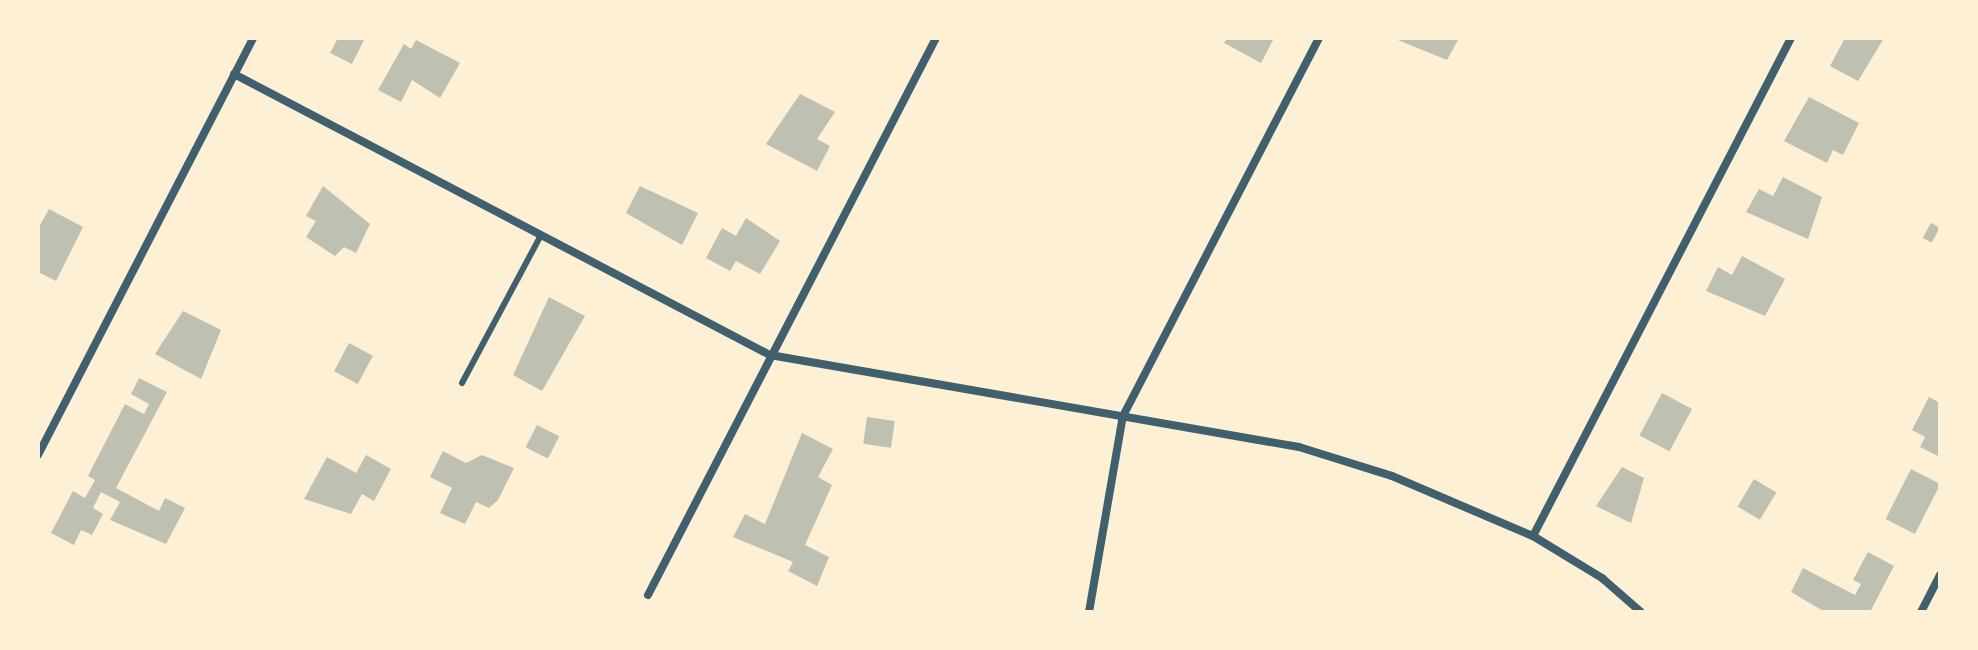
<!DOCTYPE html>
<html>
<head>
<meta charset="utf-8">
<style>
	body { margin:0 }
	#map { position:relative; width:1978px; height:650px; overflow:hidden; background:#fdf0d5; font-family:Lato,sans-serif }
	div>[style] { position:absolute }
	.building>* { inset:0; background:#bec0b2; transform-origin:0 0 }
	.service>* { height:6px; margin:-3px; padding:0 3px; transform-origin:3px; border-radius:3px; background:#3f606c }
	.minor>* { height:8px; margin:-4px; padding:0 4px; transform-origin:4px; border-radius:4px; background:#3f606c }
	span { translate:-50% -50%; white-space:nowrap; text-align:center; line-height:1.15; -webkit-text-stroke:6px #fdf0d5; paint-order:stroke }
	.frame { position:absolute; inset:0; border:40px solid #fdf0d5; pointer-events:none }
</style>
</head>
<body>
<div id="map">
	<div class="building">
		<i style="clip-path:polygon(338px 38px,365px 38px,352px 64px,330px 53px)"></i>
		<i style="clip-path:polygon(1227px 38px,1269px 38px,1273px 40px,1261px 63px,1224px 43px)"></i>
		<i style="clip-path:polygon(1393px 38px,1459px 38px,1447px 60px)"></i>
		<i style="clip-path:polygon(1845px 38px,1884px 38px,1858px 81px,1830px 66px)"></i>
		<i style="clip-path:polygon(416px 40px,460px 63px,440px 98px,412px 80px,401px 102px,378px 90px,404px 44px,411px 49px)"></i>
		<i style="clip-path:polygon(800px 94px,835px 112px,817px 139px,830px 146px,817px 171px,766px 144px)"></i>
		<i style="clip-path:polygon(1809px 97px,1859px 123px,1843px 155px,1833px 150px,1827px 163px,1784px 141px)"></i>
		<i style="clip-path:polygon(1783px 177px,1822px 197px,1808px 239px,1746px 212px,1759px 189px,1773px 196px)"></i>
		<i style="clip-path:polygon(323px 186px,370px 224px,356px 253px,344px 247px,335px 256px,306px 237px,316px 221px,306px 216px)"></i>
		<i style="clip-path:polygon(640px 186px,698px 213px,682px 245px,626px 213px)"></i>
		<i style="clip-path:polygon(49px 209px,83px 227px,56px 281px,38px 272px,38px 229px)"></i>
		<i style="clip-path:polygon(746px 218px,780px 241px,760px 274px,736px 261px,730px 271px,706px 258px,722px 228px,736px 236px)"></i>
		<i style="left:1931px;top:223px;width:10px;height:17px;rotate:29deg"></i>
		<i style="clip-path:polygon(1742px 256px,1785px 279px,1765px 316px,1706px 291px,1718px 267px,1732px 275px)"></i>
		<i style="clip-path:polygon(549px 297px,585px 316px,542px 391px,513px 375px)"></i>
		<i style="clip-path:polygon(183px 311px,221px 330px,201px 379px,155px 354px)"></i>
		<i style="left:349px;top:343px;width:27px;height:32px;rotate:28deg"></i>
		<i style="clip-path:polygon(139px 378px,167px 392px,116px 488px,159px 511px,165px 498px,185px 508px,166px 544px,110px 520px,120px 502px,101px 492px,93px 508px,103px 514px,92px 535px,81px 530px,74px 545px,51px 533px,73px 491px,85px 498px,95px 480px,88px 476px,125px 404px,144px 414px,149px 404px,131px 394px)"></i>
		<i style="left:1662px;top:393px;width:34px;height:48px;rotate:28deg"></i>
		<i style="clip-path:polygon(1929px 397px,1940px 403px,1940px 457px,1920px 447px,1925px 437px,1912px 430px)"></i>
		<i style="left:867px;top:417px;width:28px;height:27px;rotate:8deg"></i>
		<i style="left:537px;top:425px;width:25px;height:25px;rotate:27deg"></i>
		<i style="clip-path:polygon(802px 433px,833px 449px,818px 477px,832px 485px,805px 545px,829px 557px,817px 586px,788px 571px,793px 562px,733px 537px,745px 514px,765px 524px)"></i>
		<i style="clip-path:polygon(443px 451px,466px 463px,482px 455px,514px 468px,498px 500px,489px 508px,476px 502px,465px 524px,440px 513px,452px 488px,430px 477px)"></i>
		<i style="clip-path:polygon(366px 455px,391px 469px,374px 501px,362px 494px,351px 514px,304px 499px,327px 457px,356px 473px)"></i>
		<i style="clip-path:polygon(1622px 467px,1644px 478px,1631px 523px,1596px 506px)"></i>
		<i style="left:1911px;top:469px;width:33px;height:56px;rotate:27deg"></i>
		<i style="left:1754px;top:479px;width:26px;height:32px;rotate:31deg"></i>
		<i style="clip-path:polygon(1868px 552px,1894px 566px,1870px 612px,1825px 612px,1791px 592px,1803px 568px,1855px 595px,1861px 584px,1853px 580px)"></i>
	</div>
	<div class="service">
		<i style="left:462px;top:383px;width:168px;rotate:-61.9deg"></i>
	</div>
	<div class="minor">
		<i style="left:234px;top:74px;width:605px;rotate:27.67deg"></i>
		<i style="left:770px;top:355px;width:537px;rotate:9.87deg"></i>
		<i style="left:1299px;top:447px;width:97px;rotate:17.3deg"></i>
		<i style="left:1392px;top:476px;width:153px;rotate:23.1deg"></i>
		<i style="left:1533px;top:536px;width:81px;rotate:31.3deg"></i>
		<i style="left:1602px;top:578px;width:52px;rotate:41.1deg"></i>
		<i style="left:38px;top:455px;width:469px;rotate:-62.7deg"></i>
		<i style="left:1533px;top:536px;width:561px;rotate:-62.61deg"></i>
		<i style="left:648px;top:595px;width:627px;rotate:-62.66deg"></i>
		<i style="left:1089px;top:612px;width:199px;rotate:-80.2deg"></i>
		<i style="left:1123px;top:416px;width:426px;rotate:-62.6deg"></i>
		<i style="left:1921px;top:612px;width:42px;rotate:-62.8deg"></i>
	</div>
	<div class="frame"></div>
</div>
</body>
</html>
